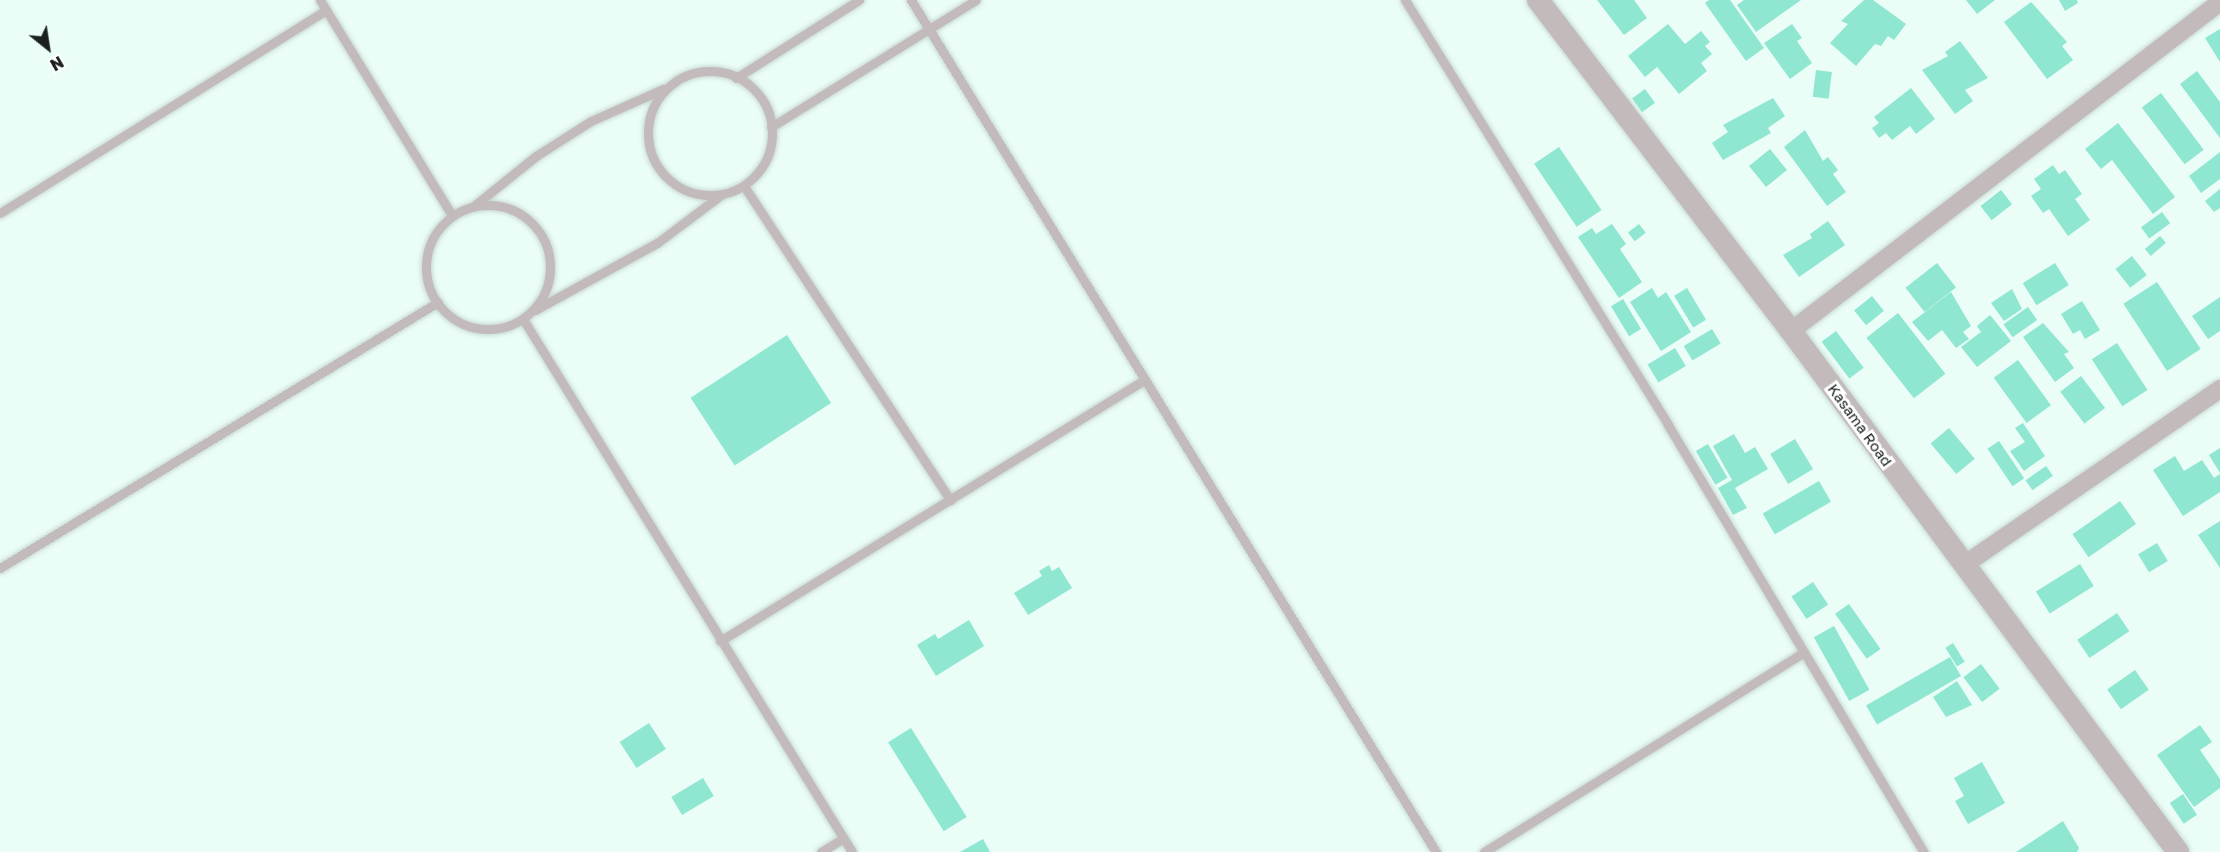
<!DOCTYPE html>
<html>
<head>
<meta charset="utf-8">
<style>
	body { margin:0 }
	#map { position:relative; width:2220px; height:852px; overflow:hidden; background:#eafdf7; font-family:"Golos Text",sans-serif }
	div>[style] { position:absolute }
	.building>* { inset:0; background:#8fe7d1; transform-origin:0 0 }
	.roads { filter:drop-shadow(0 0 2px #c9dad4) drop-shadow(0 0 2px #c9dad4) }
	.service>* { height:9px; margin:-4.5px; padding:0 4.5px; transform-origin:4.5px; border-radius:4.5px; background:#c3bbbb }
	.service>.ring { margin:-4.5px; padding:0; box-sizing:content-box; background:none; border:9px solid #c3bbbb; border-radius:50% }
	.minor>* { height:18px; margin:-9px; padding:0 9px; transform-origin:9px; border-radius:9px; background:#c3bbbb }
	.tertiary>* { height:22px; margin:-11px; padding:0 11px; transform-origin:11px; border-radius:11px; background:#c3bbbb }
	span { translate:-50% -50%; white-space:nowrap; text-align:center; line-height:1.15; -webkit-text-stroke:6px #fff; paint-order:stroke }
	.street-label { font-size:15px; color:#1a211f }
	.north { position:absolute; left:18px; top:18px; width:60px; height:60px; -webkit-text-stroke:4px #fff; paint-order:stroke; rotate:150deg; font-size:16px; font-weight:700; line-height:24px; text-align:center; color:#1a211f }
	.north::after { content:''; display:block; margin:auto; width:21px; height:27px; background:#1a211f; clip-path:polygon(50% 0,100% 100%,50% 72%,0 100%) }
</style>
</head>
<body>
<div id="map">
	<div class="building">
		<i style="clip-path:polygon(1597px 0,1634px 0,1647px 18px,1624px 35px)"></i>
		<i style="clip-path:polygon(1709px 0,1730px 0,1764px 48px,1746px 61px,1705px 3px)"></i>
		<i style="clip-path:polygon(1744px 0,1801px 0,1756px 32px,1737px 5px)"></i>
		<i style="clip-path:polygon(1864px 0,1873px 0,1906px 24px,1894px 40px,1888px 36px,1881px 46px,1875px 44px,1856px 66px,1830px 43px,1848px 24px,1841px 21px)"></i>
		<i style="clip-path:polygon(1966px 0,1995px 0,1977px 14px)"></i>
		<i style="clip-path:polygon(2059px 0,2077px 0,2078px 3px,2065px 11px)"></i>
		<i style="clip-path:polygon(2031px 2px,2067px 42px,2062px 46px,2073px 60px,2047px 79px,2004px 22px)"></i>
		<i style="clip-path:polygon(1668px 24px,1685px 44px,1701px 31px,1710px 42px,1705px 46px,1712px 54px,1701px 63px,1707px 71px,1679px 94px,1657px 67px,1645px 77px,1628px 56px)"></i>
		<i style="clip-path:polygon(1792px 24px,1802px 38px,1797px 41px,1812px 63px,1790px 79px,1764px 43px)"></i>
		<i style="clip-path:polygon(2220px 29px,2220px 62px,2205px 38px)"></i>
		<i style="clip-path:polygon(1960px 41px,1988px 78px,1965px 90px,1973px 101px,1955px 114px,1922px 70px,1948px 56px,1945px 52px)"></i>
		<i style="left:1816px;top:70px;width:16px;height:27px;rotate:7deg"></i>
		<i style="clip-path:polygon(2197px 71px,2220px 102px,2220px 138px,2180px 84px)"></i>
		<i style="clip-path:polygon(1911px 88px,1935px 119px,1916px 134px,1910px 126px,1892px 140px,1886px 133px,1879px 138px,1872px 128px,1879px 123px,1874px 117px)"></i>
		<i style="left:1645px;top:89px;width:17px;height:16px;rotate:54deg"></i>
		<i style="left:2161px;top:93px;width:71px;height:24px;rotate:53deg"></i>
		<i style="clip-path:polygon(1773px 98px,1785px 116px,1768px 128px,1771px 133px,1723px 160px,1712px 143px,1728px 132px,1723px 125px)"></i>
		<i style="clip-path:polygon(2118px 123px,2175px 197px,2153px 214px,2112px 160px,2101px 169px,2085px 149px)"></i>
		<i style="clip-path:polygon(1805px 130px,1823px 161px,1828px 157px,1838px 170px,1833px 174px,1846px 192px,1827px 206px,1784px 147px)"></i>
		<i style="left:1559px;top:147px;width:76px;height:30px;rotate:56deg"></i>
		<i style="left:1770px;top:149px;width:27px;height:27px;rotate:51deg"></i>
		<i style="clip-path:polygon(2220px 152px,2220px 179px,2201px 193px,2189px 176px)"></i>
		<i style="clip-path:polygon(2053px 165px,2059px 174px,2065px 170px,2082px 194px,2075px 199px,2090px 220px,2068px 236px,2049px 209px,2043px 213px,2031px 196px,2041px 189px,2034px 179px)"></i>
		<i style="clip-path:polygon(2220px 189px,2220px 208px,2214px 212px,2205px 201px)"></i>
		<i style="left:2001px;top:190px;width:18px;height:26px;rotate:52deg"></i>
		<i style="left:2162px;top:212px;width:14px;height:26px;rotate:54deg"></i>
		<i style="clip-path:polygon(1828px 221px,1845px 245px,1799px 277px,1783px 255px,1812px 238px,1810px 234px)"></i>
		<i style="clip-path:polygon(1612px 224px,1626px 244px,1620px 249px,1642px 282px,1619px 298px,1578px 237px,1592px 228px,1596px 234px)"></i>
		<i style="left:1639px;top:224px;width:11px;height:14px;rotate:52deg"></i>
		<i style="left:2160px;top:236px;width:9px;height:20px;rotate:49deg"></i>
		<i style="left:2132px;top:256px;width:24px;height:21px;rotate:52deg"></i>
		<i style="left:1937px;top:263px;width:31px;height:40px;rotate:52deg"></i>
		<i style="left:2055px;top:263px;width:26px;height:38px;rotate:58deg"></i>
		<i style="left:2157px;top:282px;width:80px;height:40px;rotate:57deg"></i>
		<i style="clip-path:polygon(1652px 288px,1658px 298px,1666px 292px,1691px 332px,1661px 351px,1630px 302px)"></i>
		<i style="left:1687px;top:288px;width:37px;height:15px;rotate:59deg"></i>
		<i style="clip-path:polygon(2012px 289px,2022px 309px,2004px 321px,1991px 303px)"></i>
		<i style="clip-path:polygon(1951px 292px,1971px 326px,1963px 332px,1969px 339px,1956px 348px,1942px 330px,1928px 341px,1912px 322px)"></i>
		<i style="left:1872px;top:296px;width:19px;height:23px;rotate:51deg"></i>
		<i style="clip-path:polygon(2220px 297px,2220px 331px,2208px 339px,2192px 316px)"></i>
		<i style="left:1623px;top:299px;width:35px;height:14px;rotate:59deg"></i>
		<i style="clip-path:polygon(2082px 301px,2100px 330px,2085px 339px,2080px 330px,2073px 334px,2061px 314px)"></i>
		<i style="left:2028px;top:307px;width:16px;height:30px;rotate:55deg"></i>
		<i style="left:1898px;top:313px;width:77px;height:40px;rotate:52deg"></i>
		<i style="clip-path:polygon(1990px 315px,2011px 341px,1977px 367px,1961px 347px,1981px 332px,1977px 326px)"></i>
		<i style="clip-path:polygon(2043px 323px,2069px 352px,2064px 354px,2074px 368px,2055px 382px,2023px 337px)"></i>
		<i style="left:1712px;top:329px;width:17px;height:33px;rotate:59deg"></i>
		<i style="left:1836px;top:331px;width:46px;height:18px;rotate:53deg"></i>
		<i style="left:787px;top:335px;width:81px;height:115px;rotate:57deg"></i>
		<i style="left:2117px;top:343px;width:56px;height:30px;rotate:57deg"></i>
		<i style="left:1675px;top:348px;width:21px;height:32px;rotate:59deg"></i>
		<i style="left:2018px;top:360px;width:56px;height:30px;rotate:54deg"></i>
		<i style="left:2081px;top:376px;width:40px;height:26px;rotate:53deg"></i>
		<i style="clip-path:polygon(2023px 423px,2045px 456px,2024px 471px,2010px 451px,2025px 442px,2015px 428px)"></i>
		<i style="left:1949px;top:428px;width:40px;height:24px;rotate:50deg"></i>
		<i style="clip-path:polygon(1734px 434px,1745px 453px,1755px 447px,1768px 469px,1735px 488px,1747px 508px,1733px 515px,1718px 488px,1732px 480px,1713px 446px)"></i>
		<i style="left:1795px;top:439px;width:35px;height:29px;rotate:59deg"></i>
		<i style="left:1999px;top:441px;width:45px;height:14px;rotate:56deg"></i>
		<i style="left:1708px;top:444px;width:39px;height:14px;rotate:60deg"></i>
		<i style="clip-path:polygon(2220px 448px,2220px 473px,2209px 455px)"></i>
		<i style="clip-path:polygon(2175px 456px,2184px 471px,2202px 460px,2214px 478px,2220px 474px,2220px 492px,2183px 516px,2153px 470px)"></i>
		<i style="left:2046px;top:466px;width:12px;height:25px;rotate:55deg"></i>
		<i style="left:1819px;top:481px;width:24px;height:65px;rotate:60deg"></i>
		<i style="left:2120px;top:501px;width:28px;height:58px;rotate:55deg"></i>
		<i style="clip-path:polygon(2220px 521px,2220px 568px,2198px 535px)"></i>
		<i style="left:2157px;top:543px;width:21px;height:22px;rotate:59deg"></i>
		<i style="left:2080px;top:564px;width:26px;height:52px;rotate:58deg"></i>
		<i style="clip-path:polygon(1049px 565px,1052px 571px,1059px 567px,1072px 588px,1028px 615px,1014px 593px,1042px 576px,1039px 571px)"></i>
		<i style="left:1813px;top:582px;width:27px;height:26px;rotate:56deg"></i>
		<i style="left:1849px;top:604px;width:55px;height:17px;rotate:55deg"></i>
		<i style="left:2117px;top:613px;width:22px;height:48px;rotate:56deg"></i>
		<i style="clip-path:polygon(969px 620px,984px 646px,936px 676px,917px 645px,935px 634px,938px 639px)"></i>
		<i style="left:1834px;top:626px;width:73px;height:23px;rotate:61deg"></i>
		<i style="left:1953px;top:643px;width:22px;height:9px;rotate:58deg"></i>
		<i style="left:1950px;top:657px;width:22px;height:97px;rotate:60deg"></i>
		<i style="left:1981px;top:664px;width:31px;height:22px;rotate:53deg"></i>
		<i style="left:2135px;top:670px;width:24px;height:34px;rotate:55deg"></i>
		<i style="clip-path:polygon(1957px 681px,1972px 705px,1946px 717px,1933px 697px)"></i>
		<i style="left:649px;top:723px;width:31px;height:35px;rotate:57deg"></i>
		<i style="clip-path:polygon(2200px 725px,2212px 742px,2200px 750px,2220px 779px,2220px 788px,2194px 807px,2157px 755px)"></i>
		<i style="left:911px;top:728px;width:105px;height:27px;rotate:58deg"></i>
		<i style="clip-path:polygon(1982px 762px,2005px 803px,1968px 824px,1955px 801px,1964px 796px,1954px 778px)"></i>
		<i style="left:703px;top:778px;width:21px;height:37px;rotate:59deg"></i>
		<i style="left:2183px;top:794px;width:25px;height:16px;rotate:56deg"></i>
		<i style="clip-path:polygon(2063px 821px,2079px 848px,2077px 852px,2016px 852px)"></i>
		<i style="clip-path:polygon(983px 839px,990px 852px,960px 852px)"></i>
	</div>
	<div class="roads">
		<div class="service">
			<i style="left:320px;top:0;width:252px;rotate:58.5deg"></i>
			<i style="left:911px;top:0;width:1001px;rotate:58.36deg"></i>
			<i style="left:1405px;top:0;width:500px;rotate:58.2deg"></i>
			<i style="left:1668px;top:425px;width:498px;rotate:59.1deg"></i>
			<i class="ring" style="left:648px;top:71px;width:115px;height:115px"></i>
			<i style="left:736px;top:78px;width:146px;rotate:-32.4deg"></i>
			<i style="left:771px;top:127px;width:241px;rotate:-31.8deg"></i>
			<i style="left:744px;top:186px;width:376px;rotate:56.7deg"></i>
			<i style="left:475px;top:205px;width:78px;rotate:-38.8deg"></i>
			<i style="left:536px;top:156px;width:65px;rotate:-32.5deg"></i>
			<i style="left:591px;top:121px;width:79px;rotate:-24deg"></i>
			<i class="ring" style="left:426px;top:205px;width:115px;height:115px"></i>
			<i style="left:0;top:213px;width:384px;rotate:-31.9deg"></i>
			<i style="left:535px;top:310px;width:139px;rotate:-28.8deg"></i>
			<i style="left:657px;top:243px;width:80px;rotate:-36.9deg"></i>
			<i style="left:523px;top:319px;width:626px;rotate:58.31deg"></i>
			<i style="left:0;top:568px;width:512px;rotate:-31.27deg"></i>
			<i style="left:720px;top:641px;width:499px;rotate:-31.6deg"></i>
			<i style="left:821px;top:852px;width:26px;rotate:-32deg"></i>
			<i style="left:1484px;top:852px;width:377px;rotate:-32deg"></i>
		</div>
		<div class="minor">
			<i style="left:1791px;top:331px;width:541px;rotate:-37.48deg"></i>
			<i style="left:1964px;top:565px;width:311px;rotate:-34.5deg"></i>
		</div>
		<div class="tertiary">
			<i style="left:1538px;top:0;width:417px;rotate:52.6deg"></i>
			<i style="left:1791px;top:331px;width:649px;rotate:53.39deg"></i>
		</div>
	</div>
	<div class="street-label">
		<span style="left:1860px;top:425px;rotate:54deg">Kasama Road</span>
	</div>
	<div class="north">N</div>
</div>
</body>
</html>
